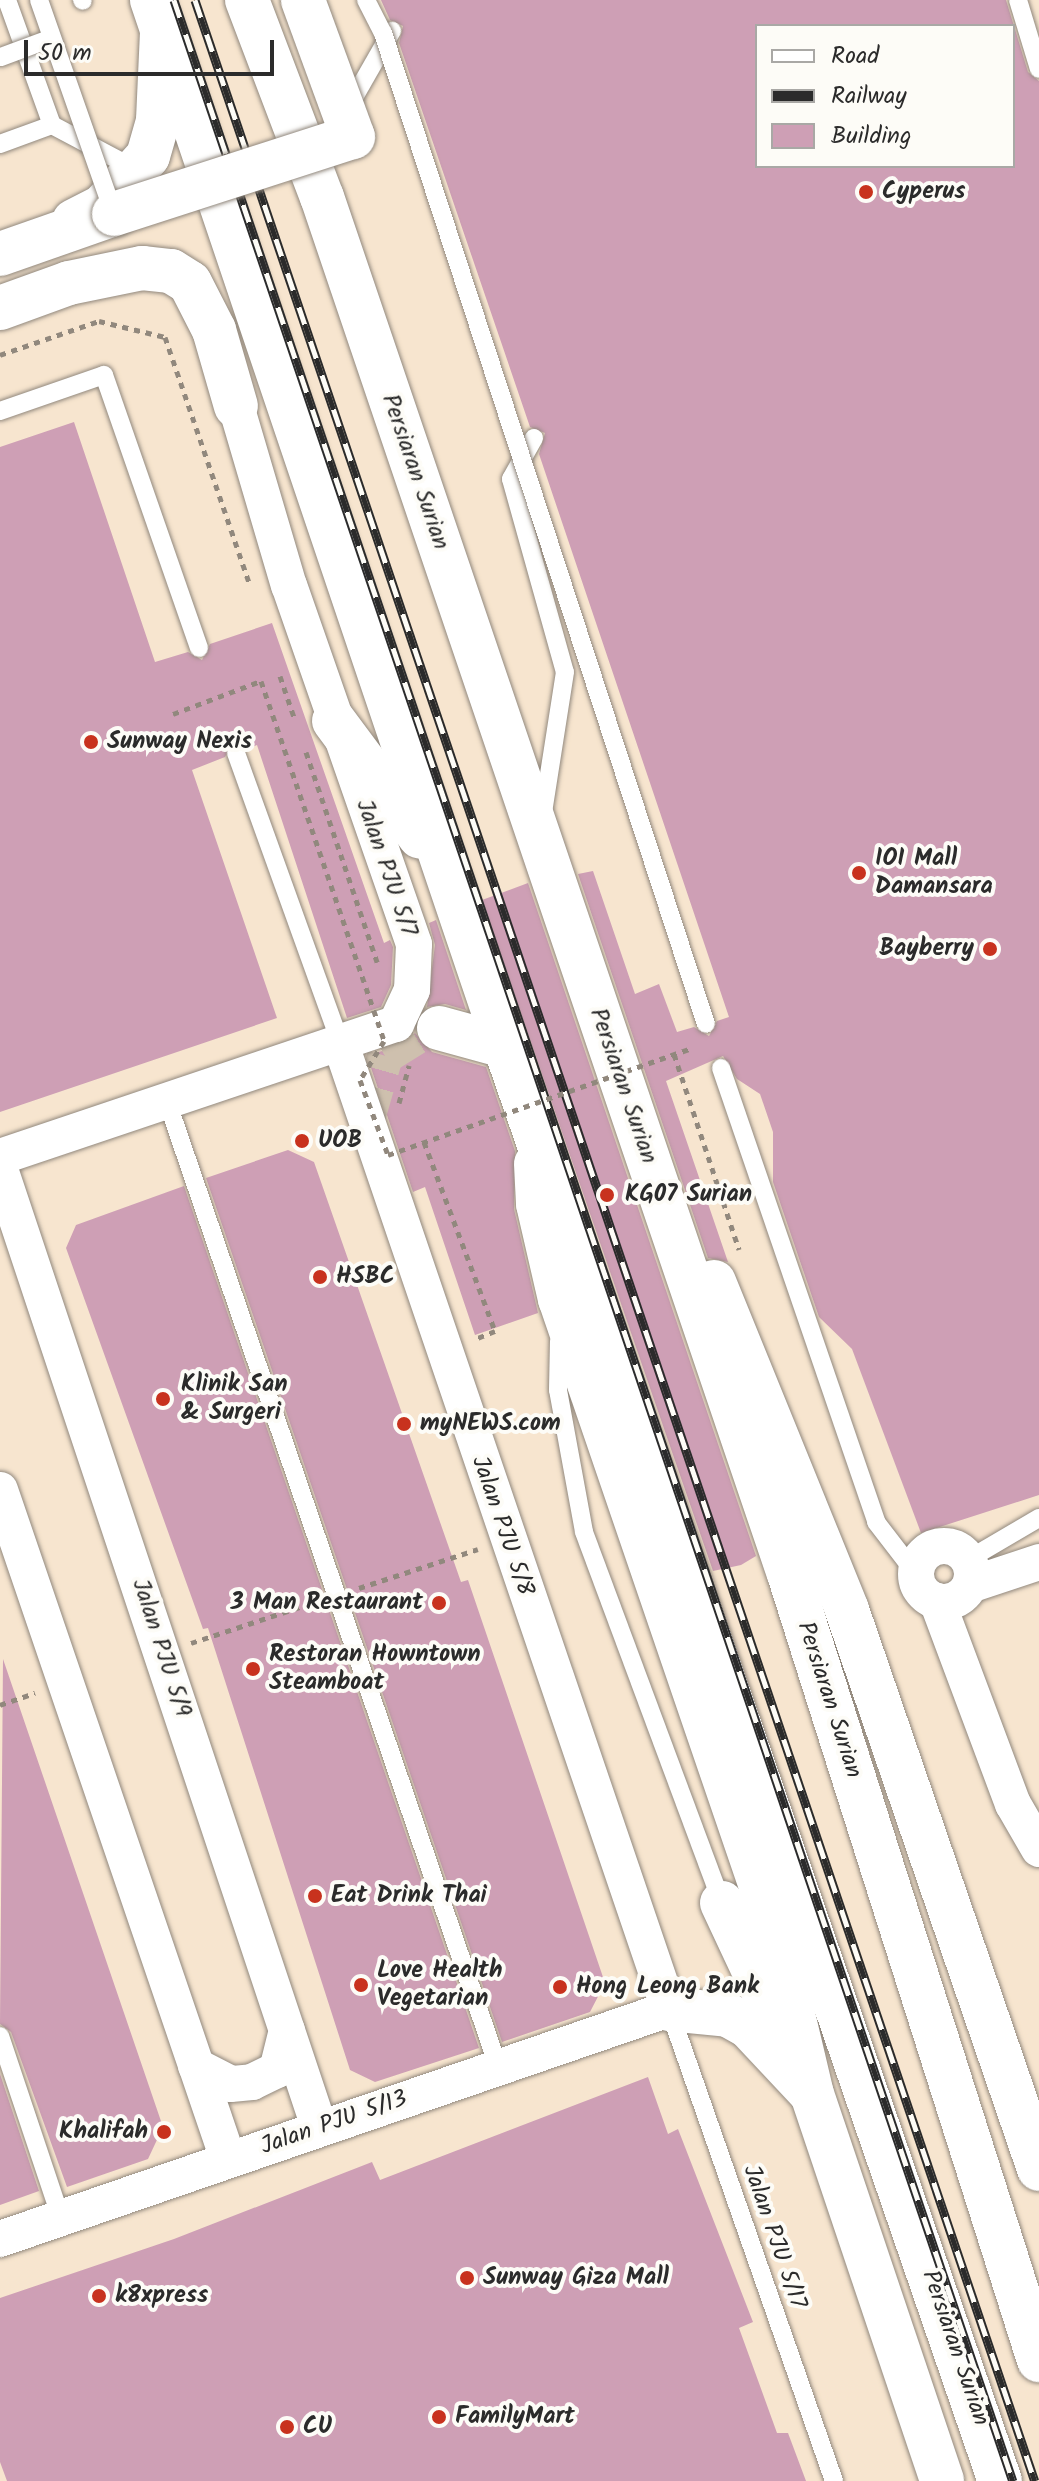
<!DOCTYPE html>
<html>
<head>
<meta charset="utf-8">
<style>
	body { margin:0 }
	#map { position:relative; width:1039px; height:2481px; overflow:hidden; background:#f7e5cf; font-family:Kalam,sans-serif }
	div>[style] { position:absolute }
	.building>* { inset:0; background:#ce9fb5 }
	.street-tunnel>* { height:36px; margin-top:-18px; transform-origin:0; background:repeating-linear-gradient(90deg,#cec0ae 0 36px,transparent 0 54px) }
	.path>* { height:5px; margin-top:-2.5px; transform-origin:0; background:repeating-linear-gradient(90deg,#91887d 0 6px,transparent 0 12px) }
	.roads { filter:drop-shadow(0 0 2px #91887d) drop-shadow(0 0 2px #91887d) }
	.lane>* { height:18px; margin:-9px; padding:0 9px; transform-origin:9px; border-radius:9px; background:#fff }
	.street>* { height:36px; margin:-18px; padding:0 18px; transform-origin:18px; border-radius:18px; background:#fff }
	.street>.ring { margin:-18px; padding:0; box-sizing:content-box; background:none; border:36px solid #fff; border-radius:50% }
	.secondary>* { height:44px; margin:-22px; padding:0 22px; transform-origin:22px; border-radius:22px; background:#fff }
	.primary>* { height:44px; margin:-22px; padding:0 22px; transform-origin:22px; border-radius:22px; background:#fff }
	.rail>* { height:9px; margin-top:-4.5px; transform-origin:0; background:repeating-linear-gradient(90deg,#fdfcf7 0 18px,#2b2b2b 0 36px); box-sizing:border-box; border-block:2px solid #2b2b2b }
	.path-bridge>* { height:5px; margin-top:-2.5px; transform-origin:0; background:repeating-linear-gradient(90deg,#91887d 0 6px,transparent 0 12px) }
	.bridges { filter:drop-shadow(0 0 2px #91887d) drop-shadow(0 0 2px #91887d) }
	.lane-bridge>* { height:18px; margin:-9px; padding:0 9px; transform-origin:9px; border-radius:9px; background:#fff }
	.primary-bridge>* { height:44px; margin:-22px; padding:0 22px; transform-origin:22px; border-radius:22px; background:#fff }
	.dots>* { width:22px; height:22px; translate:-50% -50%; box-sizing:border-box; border:4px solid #fdfcf7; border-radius:50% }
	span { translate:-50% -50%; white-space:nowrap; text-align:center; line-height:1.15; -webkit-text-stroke:8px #fdfcf7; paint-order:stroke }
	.poi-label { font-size:24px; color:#2b2b2b; font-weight:700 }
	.left { translate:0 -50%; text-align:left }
	.right { translate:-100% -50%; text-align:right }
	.street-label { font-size:24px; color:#2b2b2b }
	.legend { position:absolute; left:755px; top:24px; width:260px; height:144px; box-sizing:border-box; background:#fdfcf7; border:2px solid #a9a8a5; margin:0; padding:10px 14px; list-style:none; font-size:24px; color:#2b2b2b }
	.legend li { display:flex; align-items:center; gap:16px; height:40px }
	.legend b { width:40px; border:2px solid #a9a8a5 }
	.scale { position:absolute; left:24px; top:40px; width:250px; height:36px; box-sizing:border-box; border:4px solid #2b2b2b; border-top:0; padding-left:10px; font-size:24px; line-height:28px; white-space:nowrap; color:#2b2b2b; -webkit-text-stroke:6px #fdfcf7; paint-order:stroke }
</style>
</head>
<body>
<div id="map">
	<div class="building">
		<i style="clip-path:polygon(evenodd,381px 0,1006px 0,1028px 72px,1039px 81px,1039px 1495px,921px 1533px,852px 1349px,819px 1317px,773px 1182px,773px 1132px,760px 1094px,737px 1079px,723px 1056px,666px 1081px,728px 1262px,708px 1258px,578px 874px,593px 871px,635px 994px,659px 984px,677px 1032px,694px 1027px,709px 1036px,717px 1021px,729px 1017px,539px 454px,545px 433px,530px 427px,399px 43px,403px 26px,390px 20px,381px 0,757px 26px,1013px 26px,1013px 166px,757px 166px,757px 26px)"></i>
		<i style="clip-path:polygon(74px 422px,155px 662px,188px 652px,202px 660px,210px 644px,272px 623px,384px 943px,390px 940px,393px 947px,391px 985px,381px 1007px,347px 1018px,257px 745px,247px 749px,233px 742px,225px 757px,192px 770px,277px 1018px,0 1112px,0 447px)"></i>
		<i style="clip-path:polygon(528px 883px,756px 1556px,741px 1565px,713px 1571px,482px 900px)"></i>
		<i style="clip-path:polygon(436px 920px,466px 1010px,445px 1004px,427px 1007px,435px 945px,429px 923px)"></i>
		<i style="clip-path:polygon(415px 1033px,432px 1052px,486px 1067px,515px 1151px,514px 1209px,538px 1313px,475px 1335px,425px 1187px,413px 1192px,367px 1056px,403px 1044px)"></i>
		<i style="clip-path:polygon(288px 1150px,314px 1162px,461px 1582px,468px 1580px,605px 1983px,590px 2012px,502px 2042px,206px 1178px)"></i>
		<i style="clip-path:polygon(184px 1186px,479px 2048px,375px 2082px,350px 2070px,208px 1628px,203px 1629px,66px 1248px,76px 1225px)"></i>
		<i style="clip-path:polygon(3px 1659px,163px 2127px,148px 2159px,67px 2187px,11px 2032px,0 2024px)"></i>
		<i style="clip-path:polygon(0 2074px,39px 2191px,0 2205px)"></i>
		<i style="clip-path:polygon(648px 2077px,668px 2134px,678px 2129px,753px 2322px,739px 2328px,777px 2433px,788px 2433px,806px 2481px,7px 2481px,0 2462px,0 2298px,174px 2239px,372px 2162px,380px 2180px)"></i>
	</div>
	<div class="street-tunnel">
		<i style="left:366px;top:1122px;width:69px;rotate:-73.9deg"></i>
		<i style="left:385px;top:1056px;width:38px;rotate:-32deg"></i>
	</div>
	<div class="path">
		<i style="left:0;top:355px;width:105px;rotate:-19deg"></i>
		<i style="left:99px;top:321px;width:68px;rotate:13.6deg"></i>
		<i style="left:165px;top:337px;width:260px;rotate:71.1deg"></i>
		<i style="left:280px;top:676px;width:46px;rotate:71.2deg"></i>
		<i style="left:306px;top:752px;width:222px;rotate:71.3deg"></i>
		<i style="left:674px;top:1054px;width:206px;rotate:71.6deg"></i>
		<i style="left:399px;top:1103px;width:39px;rotate:-75deg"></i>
		<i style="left:424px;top:1142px;width:202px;rotate:69.4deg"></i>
		<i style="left:495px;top:1331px;width:22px;rotate:158deg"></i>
		<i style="left:359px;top:1588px;width:125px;rotate:-18.1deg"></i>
		<i style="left:191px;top:1643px;width:131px;rotate:-18.3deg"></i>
		<i style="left:0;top:1705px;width:37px;rotate:-19deg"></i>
	</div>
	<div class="roads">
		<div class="lane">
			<i style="left:82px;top:0;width:1px;rotate:45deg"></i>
			<i style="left:1018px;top:0;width:72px;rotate:73.1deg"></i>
			<i style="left:348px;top:108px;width:89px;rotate:-60.3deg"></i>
			<i style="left:52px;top:125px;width:94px;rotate:27.9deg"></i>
			<i style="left:0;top:144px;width:55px;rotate:-20.1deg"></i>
			<i style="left:52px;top:125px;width:133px;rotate:-109.8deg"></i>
			<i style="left:0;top:411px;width:110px;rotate:-19.1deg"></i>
			<i style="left:104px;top:375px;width:289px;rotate:70.8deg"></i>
			<i style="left:534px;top:438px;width:47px;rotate:119.3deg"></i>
			<i style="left:511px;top:479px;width:200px;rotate:74.4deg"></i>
			<i style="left:565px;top:672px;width:142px;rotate:98.9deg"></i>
			<i style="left:236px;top:753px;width:307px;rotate:70.2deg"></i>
			<i style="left:721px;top:1068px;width:480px;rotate:71.1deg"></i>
			<i style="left:876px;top:1522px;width:66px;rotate:52.4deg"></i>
			<i style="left:167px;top:1101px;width:1020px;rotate:71.07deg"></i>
			<i style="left:559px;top:1341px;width:49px;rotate:91.2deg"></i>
			<i style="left:558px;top:1390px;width:144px;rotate:79.6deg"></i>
			<i style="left:584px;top:1532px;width:396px;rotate:69.6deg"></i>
			<i style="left:969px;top:1559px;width:81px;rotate:-30.4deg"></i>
			<i style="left:669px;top:2009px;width:500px;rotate:70.73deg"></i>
			<i style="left:0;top:2036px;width:192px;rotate:71.5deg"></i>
		</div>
		<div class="street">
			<i style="left:0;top:1157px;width:418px;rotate:-18.6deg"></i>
			<i style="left:396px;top:1024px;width:38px;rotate:-65deg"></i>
			<i style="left:412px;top:990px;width:46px;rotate:-87.5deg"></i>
			<i style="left:414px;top:944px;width:379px;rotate:-109.2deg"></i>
			<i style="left:289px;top:586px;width:188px;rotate:-106.4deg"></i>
			<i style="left:0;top:1169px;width:1010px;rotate:71.58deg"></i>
			<i style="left:0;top:1490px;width:707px;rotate:71.18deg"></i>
			<i class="ring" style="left:916px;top:1546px;width:20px;height:20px"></i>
			<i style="left:970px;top:1585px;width:73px;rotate:-18.4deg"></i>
			<i style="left:937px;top:1601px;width:217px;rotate:69.5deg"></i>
			<i style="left:1013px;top:1804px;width:52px;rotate:60deg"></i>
			<i style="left:196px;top:2066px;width:39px;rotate:27deg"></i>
			<i style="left:231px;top:2084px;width:21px;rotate:-5deg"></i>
			<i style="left:252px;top:2082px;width:28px;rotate:-26deg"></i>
			<i style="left:277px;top:2070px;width:41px;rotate:-76deg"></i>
			<i style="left:0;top:2239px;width:707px;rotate:-18.97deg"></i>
			<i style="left:669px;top:2009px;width:1021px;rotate:-108.79deg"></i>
		</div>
		<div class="secondary">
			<i style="left:74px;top:221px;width:33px;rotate:-27deg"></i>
			<i style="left:103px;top:206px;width:67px;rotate:-48deg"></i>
			<i style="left:148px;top:156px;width:37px;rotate:-74deg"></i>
			<i style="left:158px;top:120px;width:88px;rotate:-87.4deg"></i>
			<i style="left:0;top:308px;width:73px;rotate:-19.9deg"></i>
			<i style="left:69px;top:283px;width:75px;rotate:-11.6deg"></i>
			<i style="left:142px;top:268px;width:29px;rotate:6deg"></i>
			<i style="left:171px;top:271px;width:22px;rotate:32deg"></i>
			<i style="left:190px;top:283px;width:53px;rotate:62.9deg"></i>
			<i style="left:214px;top:330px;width:79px;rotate:73.9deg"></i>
			<i style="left:536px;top:1164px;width:40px;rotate:87.1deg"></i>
			<i style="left:538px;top:1204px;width:98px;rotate:77deg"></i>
			<i style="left:560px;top:1299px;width:639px;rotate:71.11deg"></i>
			<i style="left:767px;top:1904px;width:195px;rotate:76.7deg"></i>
			<i style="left:812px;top:2094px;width:408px;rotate:71.4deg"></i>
			<i style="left:714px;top:1282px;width:354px;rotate:67.9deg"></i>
			<i style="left:847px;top:1610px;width:591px;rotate:71.04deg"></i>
			<i style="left:722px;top:1903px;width:125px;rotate:64.9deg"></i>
			<i style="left:669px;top:2009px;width:59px;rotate:5.8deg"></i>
			<i style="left:728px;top:2015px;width:23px;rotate:29deg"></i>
			<i style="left:748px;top:2026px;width:91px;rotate:46.8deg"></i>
		</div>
		<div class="primary">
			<i style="left:152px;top:0;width:1104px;rotate:71.35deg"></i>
			<i style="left:505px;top:1046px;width:1518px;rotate:70.97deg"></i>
			<i style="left:247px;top:0;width:211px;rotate:69.2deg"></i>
			<i style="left:322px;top:197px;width:1454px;rotate:71.27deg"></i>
			<i style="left:789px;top:1574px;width:825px;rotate:72.36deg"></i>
			<i style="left:0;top:254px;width:121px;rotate:-19.3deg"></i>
			<i style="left:334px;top:721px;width:144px;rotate:53.4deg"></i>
			<i style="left:439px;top:1028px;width:68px;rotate:15.3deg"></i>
		</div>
	</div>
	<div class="rail">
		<i style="left:174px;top:0;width:2619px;rotate:71.32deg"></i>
		<i style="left:195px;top:0;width:2619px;rotate:71.3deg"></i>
	</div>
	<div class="path-bridge">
		<i style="left:173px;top:714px;width:94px;rotate:-20.6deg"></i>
		<i style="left:261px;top:681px;width:380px;rotate:71.1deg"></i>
		<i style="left:384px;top:1041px;width:46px;rotate:121.6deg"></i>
		<i style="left:360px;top:1080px;width:80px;rotate:69.5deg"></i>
		<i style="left:388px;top:1155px;width:322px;rotate:-19.4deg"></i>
	</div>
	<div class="bridges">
		<div class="lane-bridge">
			<i style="left:39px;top:0;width:227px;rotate:70.7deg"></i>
			<i style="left:366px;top:0;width:37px;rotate:63deg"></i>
			<i style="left:383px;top:33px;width:1042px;rotate:71.95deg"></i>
			<i style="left:1px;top:57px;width:54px;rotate:-20.4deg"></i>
		</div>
		<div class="primary-bridge">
			<i style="left:114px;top:214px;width:251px;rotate:-17.9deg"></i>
			<i style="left:353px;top:137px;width:146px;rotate:-110.1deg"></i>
		</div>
	</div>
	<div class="dots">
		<i style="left:866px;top:192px;background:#c8321e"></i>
		<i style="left:91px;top:742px;background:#c8321e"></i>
		<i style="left:859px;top:873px;background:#c8321e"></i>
		<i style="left:990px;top:949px;background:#c8321e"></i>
		<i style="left:302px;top:1141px;background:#c8321e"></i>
		<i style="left:607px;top:1195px;background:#c8321e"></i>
		<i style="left:320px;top:1277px;background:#c8321e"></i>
		<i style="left:163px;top:1399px;background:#c8321e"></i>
		<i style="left:404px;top:1424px;background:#c8321e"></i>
		<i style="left:439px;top:1603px;background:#c8321e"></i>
		<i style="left:253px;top:1669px;background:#c8321e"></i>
		<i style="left:315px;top:1896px;background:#c8321e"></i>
		<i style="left:361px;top:1985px;background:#c8321e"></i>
		<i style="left:560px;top:1987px;background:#c8321e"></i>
		<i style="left:164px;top:2132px;background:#c8321e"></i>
		<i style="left:467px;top:2278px;background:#c8321e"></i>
		<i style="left:99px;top:2296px;background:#c8321e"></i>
		<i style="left:439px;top:2417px;background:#c8321e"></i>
		<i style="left:287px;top:2427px;background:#c8321e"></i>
	</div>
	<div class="poi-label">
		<span class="left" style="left:882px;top:192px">Cyperus</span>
		<span class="left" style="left:107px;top:742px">Sunway Nexis</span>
		<span class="left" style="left:875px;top:873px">IOI Mall<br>Damansara</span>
		<span class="right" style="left:974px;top:949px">Bayberry</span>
		<span class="left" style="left:318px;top:1141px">UOB</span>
		<span class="left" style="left:625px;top:1195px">KG07 Surian</span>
		<span class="left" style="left:336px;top:1277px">HSBC</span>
		<span class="left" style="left:181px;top:1399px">Klinik San<br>&amp; Surgeri</span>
		<span class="left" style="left:420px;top:1424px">myNEWS.com</span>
		<span class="right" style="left:423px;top:1603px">3 Man Restaurant</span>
		<span class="left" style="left:269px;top:1669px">Restoran Howntown<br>Steamboat</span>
		<span class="left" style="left:331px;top:1896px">Eat Drink Thai</span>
		<span class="left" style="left:377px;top:1985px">Love Health<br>Vegetarian</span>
		<span class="left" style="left:576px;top:1987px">Hong Leong Bank</span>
		<span class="right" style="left:148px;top:2132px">Khalifah</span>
		<span class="left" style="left:483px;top:2278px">Sunway Giza Mall</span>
		<span class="left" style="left:115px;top:2296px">k8xpress</span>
		<span class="left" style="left:455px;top:2417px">FamilyMart</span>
		<span class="left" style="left:303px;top:2427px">CU</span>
	</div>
	<div class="street-label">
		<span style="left:415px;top:472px;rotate:71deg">Persiaran Surian</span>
		<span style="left:386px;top:868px;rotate:71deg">Jalan PJU 5/7</span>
		<span style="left:623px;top:1086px;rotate:71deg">Persiaran Surian</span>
		<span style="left:502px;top:1526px;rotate:71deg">Jalan PJU 5/8</span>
		<span style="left:161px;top:1648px;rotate:72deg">Jalan PJU 5/9</span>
		<span style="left:829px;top:1700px;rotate:72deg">Persiaran Surian</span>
		<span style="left:334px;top:2123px;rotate:-19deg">Jalan PJU 5/13</span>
		<span style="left:774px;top:2237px;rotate:71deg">Jalan PJU 5/17</span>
		<span style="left:955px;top:2348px;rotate:71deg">Persiaran Surian</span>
	</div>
	<ul class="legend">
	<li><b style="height:10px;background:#fff"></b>Road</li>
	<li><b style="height:10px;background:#2b2b2b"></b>Railway</li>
	<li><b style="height:22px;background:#ce9fb5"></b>Building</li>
	</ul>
	<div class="scale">50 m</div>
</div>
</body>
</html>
